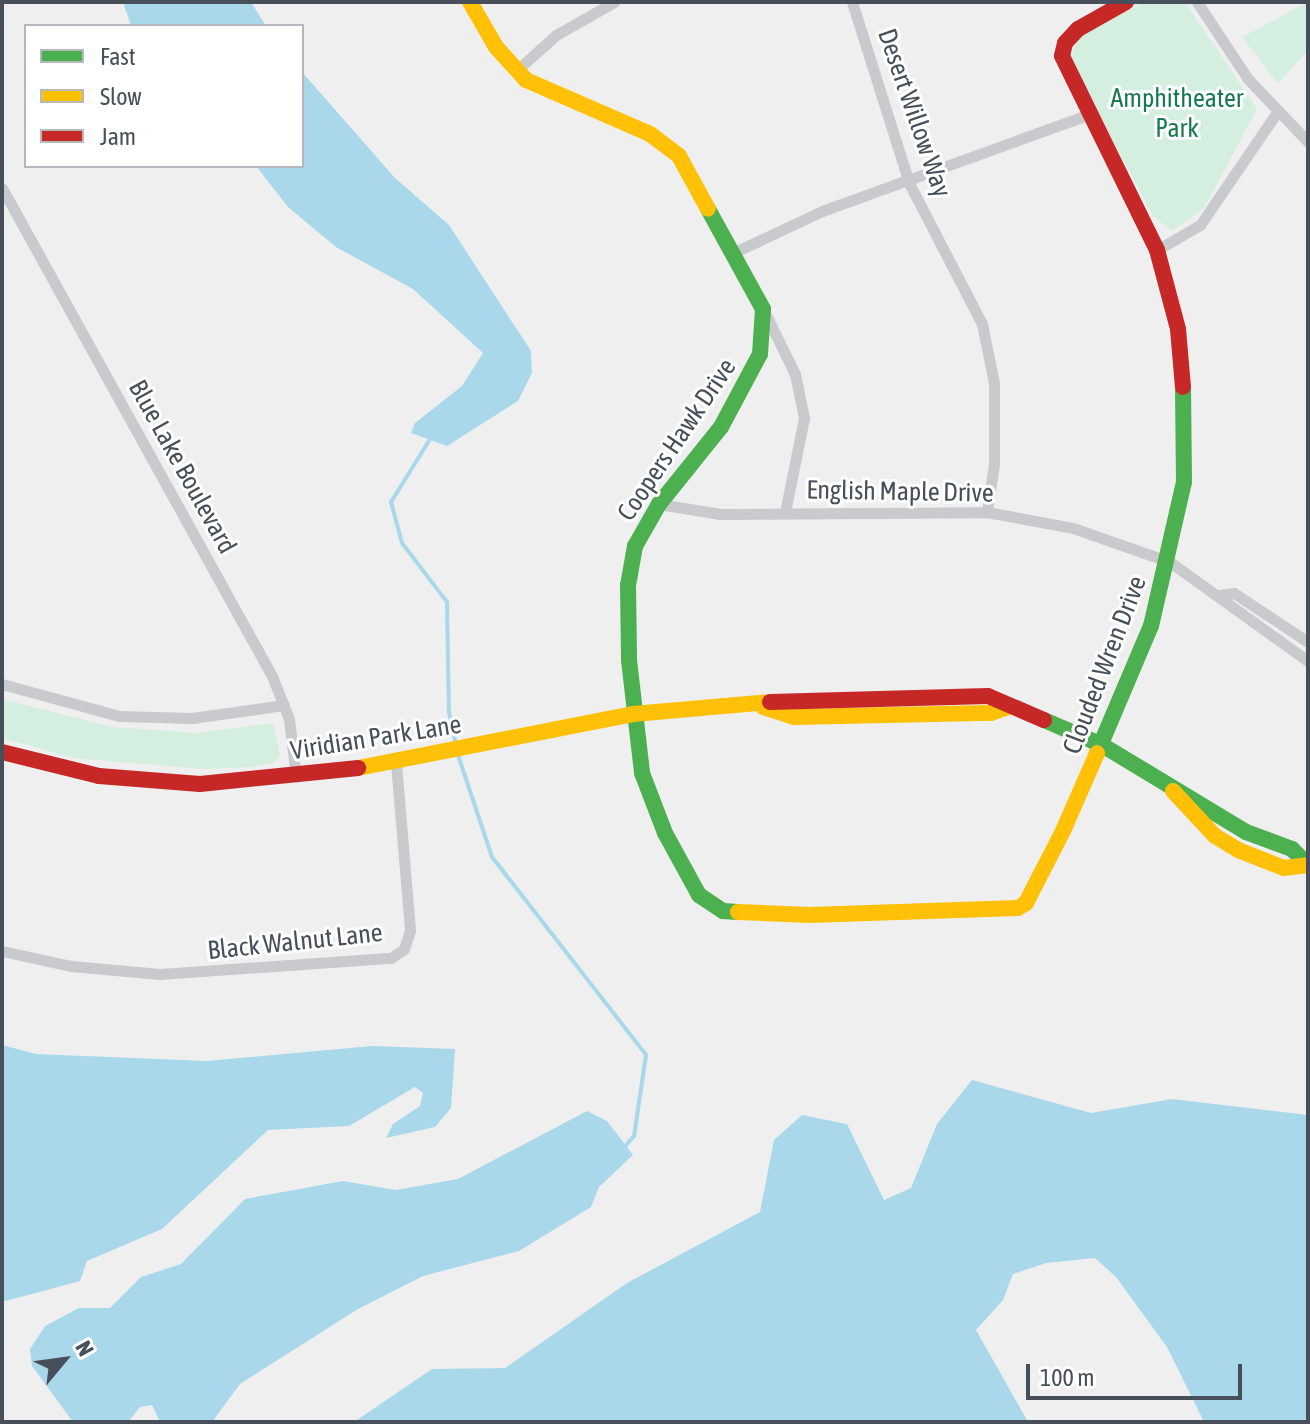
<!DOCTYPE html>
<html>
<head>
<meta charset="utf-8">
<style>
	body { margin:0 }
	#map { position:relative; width:1310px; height:1424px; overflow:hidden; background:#efefef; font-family:"Asap Condensed",sans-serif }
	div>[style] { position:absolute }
	.green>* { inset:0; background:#d4eee0 }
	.water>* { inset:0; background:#a9d8eb }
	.stream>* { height:4px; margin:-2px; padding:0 2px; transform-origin:2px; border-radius:2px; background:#a9d8eb }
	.street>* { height:11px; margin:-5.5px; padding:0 5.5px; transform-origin:5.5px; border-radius:5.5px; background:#c9cacd }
	.fast>* { height:16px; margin:-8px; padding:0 8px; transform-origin:8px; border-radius:8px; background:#4caf50 }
	.slow>* { height:16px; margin:-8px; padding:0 8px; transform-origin:8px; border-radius:8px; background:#ffc107 }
	.jam>* { height:16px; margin:-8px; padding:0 8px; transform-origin:8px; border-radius:8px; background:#c62828 }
	span { translate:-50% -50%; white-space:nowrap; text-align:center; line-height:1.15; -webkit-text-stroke:6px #fff; paint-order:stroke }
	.park-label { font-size:26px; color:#197a51 }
	.street-label { font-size:26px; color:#474f5b }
	.frame { position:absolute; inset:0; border:4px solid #474f5b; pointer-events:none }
	.legend { position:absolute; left:24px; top:24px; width:280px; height:144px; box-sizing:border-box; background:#fff; border:2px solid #b5b9bd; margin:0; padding:10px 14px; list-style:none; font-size:24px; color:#474f5b }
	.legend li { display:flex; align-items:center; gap:16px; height:40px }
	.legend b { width:40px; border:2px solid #b5b9bd }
	.north { position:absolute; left:24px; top:1320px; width:80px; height:80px; -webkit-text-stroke:6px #fff; paint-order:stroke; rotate:61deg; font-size:22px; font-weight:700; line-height:32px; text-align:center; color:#474f5b }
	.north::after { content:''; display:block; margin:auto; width:28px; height:36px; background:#474f5b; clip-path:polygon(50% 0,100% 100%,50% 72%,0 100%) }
	.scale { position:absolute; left:1026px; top:1364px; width:216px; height:36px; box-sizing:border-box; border:4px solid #474f5b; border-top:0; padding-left:10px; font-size:24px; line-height:28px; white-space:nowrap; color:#474f5b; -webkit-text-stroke:6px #fff; paint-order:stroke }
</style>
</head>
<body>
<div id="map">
	<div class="green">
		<i style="clip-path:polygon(1144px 2px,1185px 2px,1257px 109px,1204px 208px,1172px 231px,1153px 216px,1070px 59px,1078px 37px)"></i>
		<i style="clip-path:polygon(1308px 2px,1308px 50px,1278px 84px,1242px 37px)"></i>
		<i style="clip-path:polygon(2px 699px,112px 727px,197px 733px,273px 723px,280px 755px,273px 763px,252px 767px,202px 769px,74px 758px,2px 738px)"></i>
	</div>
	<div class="water">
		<i style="clip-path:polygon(123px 2px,251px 2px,266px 26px,131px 26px)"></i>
		<i style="clip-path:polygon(302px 72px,395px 178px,449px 225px,531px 351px,532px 373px,518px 401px,447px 446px,411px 433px,415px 423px,462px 386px,483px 353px,413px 289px,336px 247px,288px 207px,256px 166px,302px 166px)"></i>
		<i style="clip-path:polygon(2px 1045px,36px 1054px,207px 1061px,372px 1046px,455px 1049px,451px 1108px,435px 1127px,386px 1138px,393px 1124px,420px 1106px,423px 1093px,415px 1087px,349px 1126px,268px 1130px,162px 1229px,87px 1261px,80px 1281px,2px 1302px)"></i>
		<i style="clip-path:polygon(972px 1080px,1091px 1113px,1172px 1099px,1308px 1115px,1308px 1422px,1204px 1422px,1167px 1347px,1116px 1277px,1095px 1258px,1046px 1263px,1013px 1274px,1003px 1300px,976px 1330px,1028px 1422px,354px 1422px,432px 1369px,505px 1368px,627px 1283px,760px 1212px,774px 1140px,802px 1115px,847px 1124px,884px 1200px,911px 1188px,937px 1124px)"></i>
		<i style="clip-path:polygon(587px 1111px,607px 1121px,633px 1155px,599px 1187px,591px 1207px,519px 1251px,423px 1276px,358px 1309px,240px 1384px,212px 1422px,160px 1422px,152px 1405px,140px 1407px,128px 1422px,73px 1422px,32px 1366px,30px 1349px,45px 1326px,79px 1308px,110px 1308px,141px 1277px,181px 1264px,245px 1199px,343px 1181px,396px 1190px,458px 1179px)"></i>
	</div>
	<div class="stream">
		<i style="left:432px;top:436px;width:78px;rotate:121.8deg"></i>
		<i style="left:391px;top:502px;width:42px;rotate:75deg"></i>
		<i style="left:402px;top:543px;width:74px;rotate:52.7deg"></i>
		<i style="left:447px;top:602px;width:110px;rotate:89deg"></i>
		<i style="left:449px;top:712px;width:35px;rotate:78deg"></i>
		<i style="left:458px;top:755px;width:108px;rotate:71.6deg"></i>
		<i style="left:492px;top:857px;width:251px;rotate:52.1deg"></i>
		<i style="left:646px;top:1055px;width:82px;rotate:98.4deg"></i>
		<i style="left:634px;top:1136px;width:18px;rotate:131deg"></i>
	</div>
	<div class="street">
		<i style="left:852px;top:2px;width:190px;rotate:72.5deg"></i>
		<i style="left:909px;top:183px;width:159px;rotate:62.6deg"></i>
		<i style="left:982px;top:324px;width:60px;rotate:78.5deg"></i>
		<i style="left:994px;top:383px;width:81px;rotate:90deg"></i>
		<i style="left:994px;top:464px;width:49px;rotate:98.3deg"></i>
		<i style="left:1197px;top:2px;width:92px;rotate:56.5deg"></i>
		<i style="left:1248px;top:79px;width:87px;rotate:46.4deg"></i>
		<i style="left:516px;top:71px;width:54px;rotate:-42deg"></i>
		<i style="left:556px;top:35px;width:67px;rotate:-29.6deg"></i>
		<i style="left:2px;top:188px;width:558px;rotate:61.05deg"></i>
		<i style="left:272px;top:676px;width:46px;rotate:68.4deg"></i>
		<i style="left:289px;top:719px;width:58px;rotate:83.1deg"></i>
		<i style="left:1157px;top:250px;width:50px;rotate:-30.2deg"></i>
		<i style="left:1200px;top:225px;width:137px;rotate:-55.7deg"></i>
		<i style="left:735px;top:252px;width:96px;rotate:-25.2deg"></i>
		<i style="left:822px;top:211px;width:285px;rotate:-19.9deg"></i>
		<i style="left:765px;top:313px;width:68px;rotate:63.8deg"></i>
		<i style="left:795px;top:374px;width:45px;rotate:78.4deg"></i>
		<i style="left:804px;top:418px;width:96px;rotate:101.4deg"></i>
		<i style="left:659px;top:504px;width:62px;rotate:9.3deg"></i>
		<i style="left:720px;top:514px;width:267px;rotate:-0.4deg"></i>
		<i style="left:987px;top:512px;width:87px;rotate:10.5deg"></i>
		<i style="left:1073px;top:528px;width:103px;rotate:19.3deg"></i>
		<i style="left:1170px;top:562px;width:170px;rotate:35.7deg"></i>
		<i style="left:1220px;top:595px;width:14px;rotate:-8deg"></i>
		<i style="left:1234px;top:593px;width:89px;rotate:33.5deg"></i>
		<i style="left:2px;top:684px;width:121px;rotate:15.3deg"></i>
		<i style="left:119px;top:716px;width:73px;rotate:1.6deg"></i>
		<i style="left:192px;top:718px;width:93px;rotate:-8deg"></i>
		<i style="left:2px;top:951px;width:71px;rotate:12.3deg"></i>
		<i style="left:71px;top:966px;width:89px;rotate:5.1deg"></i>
		<i style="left:160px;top:974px;width:232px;rotate:-4deg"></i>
		<i style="left:391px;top:958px;width:16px;rotate:-35deg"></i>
		<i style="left:404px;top:949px;width:20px;rotate:-72deg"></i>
		<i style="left:410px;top:930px;width:169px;rotate:-94.8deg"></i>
	</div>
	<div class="fast">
		<i style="left:708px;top:209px;width:114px;rotate:61.2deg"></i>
		<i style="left:763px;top:309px;width:45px;rotate:93.8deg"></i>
		<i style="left:760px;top:354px;width:83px;rotate:118.1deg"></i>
		<i style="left:721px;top:427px;width:99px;rotate:128.8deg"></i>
		<i style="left:659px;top:504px;width:48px;rotate:119.7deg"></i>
		<i style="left:635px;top:546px;width:40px;rotate:100deg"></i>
		<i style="left:628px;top:585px;width:75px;rotate:89.2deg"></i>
		<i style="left:629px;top:660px;width:114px;rotate:83.4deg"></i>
		<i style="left:642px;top:773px;width:64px;rotate:69deg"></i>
		<i style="left:665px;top:833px;width:71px;rotate:61.3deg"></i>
		<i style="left:699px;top:895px;width:29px;rotate:34deg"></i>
		<i style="left:723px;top:911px;width:15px;rotate:4deg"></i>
		<i style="left:1044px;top:720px;width:63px;rotate:23.3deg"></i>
		<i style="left:1102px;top:745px;width:168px;rotate:31.1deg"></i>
		<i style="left:1246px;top:832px;width:49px;rotate:20.3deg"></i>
		<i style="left:1292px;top:849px;width:23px;rotate:45deg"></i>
		<i style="left:1097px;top:753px;width:138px;rotate:-67deg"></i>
		<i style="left:1151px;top:626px;width:148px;rotate:-77.1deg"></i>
		<i style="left:1184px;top:482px;width:95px;rotate:-90.6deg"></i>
	</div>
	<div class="slow">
		<i style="left:470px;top:2px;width:52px;rotate:60deg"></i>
		<i style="left:496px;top:47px;width:45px;rotate:47.7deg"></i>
		<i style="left:526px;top:80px;width:135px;rotate:23.5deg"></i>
		<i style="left:650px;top:134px;width:36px;rotate:37deg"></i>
		<i style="left:679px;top:156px;width:60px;rotate:61.3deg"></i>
		<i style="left:763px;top:707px;width:33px;rotate:18deg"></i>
		<i style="left:794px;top:717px;width:197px;rotate:-1.2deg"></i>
		<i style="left:991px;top:713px;width:21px;rotate:-19deg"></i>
		<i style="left:358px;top:768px;width:280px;rotate:-11.1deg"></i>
		<i style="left:633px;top:714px;width:138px;rotate:-5deg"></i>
		<i style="left:1173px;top:791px;width:62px;rotate:47deg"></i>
		<i style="left:1215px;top:836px;width:27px;rotate:31deg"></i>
		<i style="left:1238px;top:850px;width:49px;rotate:21.4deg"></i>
		<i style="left:1284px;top:868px;width:24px;rotate:-7deg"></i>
		<i style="left:738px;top:912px;width:72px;rotate:2.4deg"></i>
		<i style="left:810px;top:915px;width:208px;rotate:-1.9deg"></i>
		<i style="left:1018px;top:908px;width:9px;rotate:-32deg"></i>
		<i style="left:1026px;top:903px;width:81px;rotate:-62.8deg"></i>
		<i style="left:1063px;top:831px;width:85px;rotate:-66.4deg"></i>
	</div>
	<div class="jam">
		<i style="left:1126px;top:2px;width:55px;rotate:150.6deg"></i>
		<i style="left:1078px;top:29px;width:19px;rotate:133deg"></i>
		<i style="left:1065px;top:43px;width:13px;rotate:103deg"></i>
		<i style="left:1062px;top:56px;width:216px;rotate:63.9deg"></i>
		<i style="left:1157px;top:250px;width:82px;rotate:75.1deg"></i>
		<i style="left:1178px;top:329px;width:58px;rotate:85.1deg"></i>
		<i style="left:770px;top:702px;width:218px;rotate:-1.6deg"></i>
		<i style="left:988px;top:696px;width:61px;rotate:23.2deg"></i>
		<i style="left:2px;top:752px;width:100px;rotate:13.9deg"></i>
		<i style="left:99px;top:776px;width:101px;rotate:4.5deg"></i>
		<i style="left:200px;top:784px;width:159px;rotate:-5.8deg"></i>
	</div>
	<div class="park-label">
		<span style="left:1177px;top:114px">Amphitheater<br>Park</span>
	</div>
	<div class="street-label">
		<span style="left:914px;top:113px;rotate:71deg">Desert Willow Way</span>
		<span style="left:677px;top:440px;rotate:-56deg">Coopers Hawk Drive</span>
		<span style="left:182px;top:467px;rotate:61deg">Blue Lake Boulevard</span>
		<span style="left:900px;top:492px;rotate:1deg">English Maple Drive</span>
		<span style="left:1105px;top:665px;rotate:-69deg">Clouded Wren Drive</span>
		<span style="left:376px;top:738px;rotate:-9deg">Viridian Park Lane</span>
		<span style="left:295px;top:942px;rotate:-6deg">Black Walnut Lane</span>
	</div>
	<div class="frame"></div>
	<ul class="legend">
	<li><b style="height:10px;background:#4caf50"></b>Fast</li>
	<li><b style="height:10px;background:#ffc107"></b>Slow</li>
	<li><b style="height:10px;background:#c62828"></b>Jam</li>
	</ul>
	<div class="north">N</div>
	<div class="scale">100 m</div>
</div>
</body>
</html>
